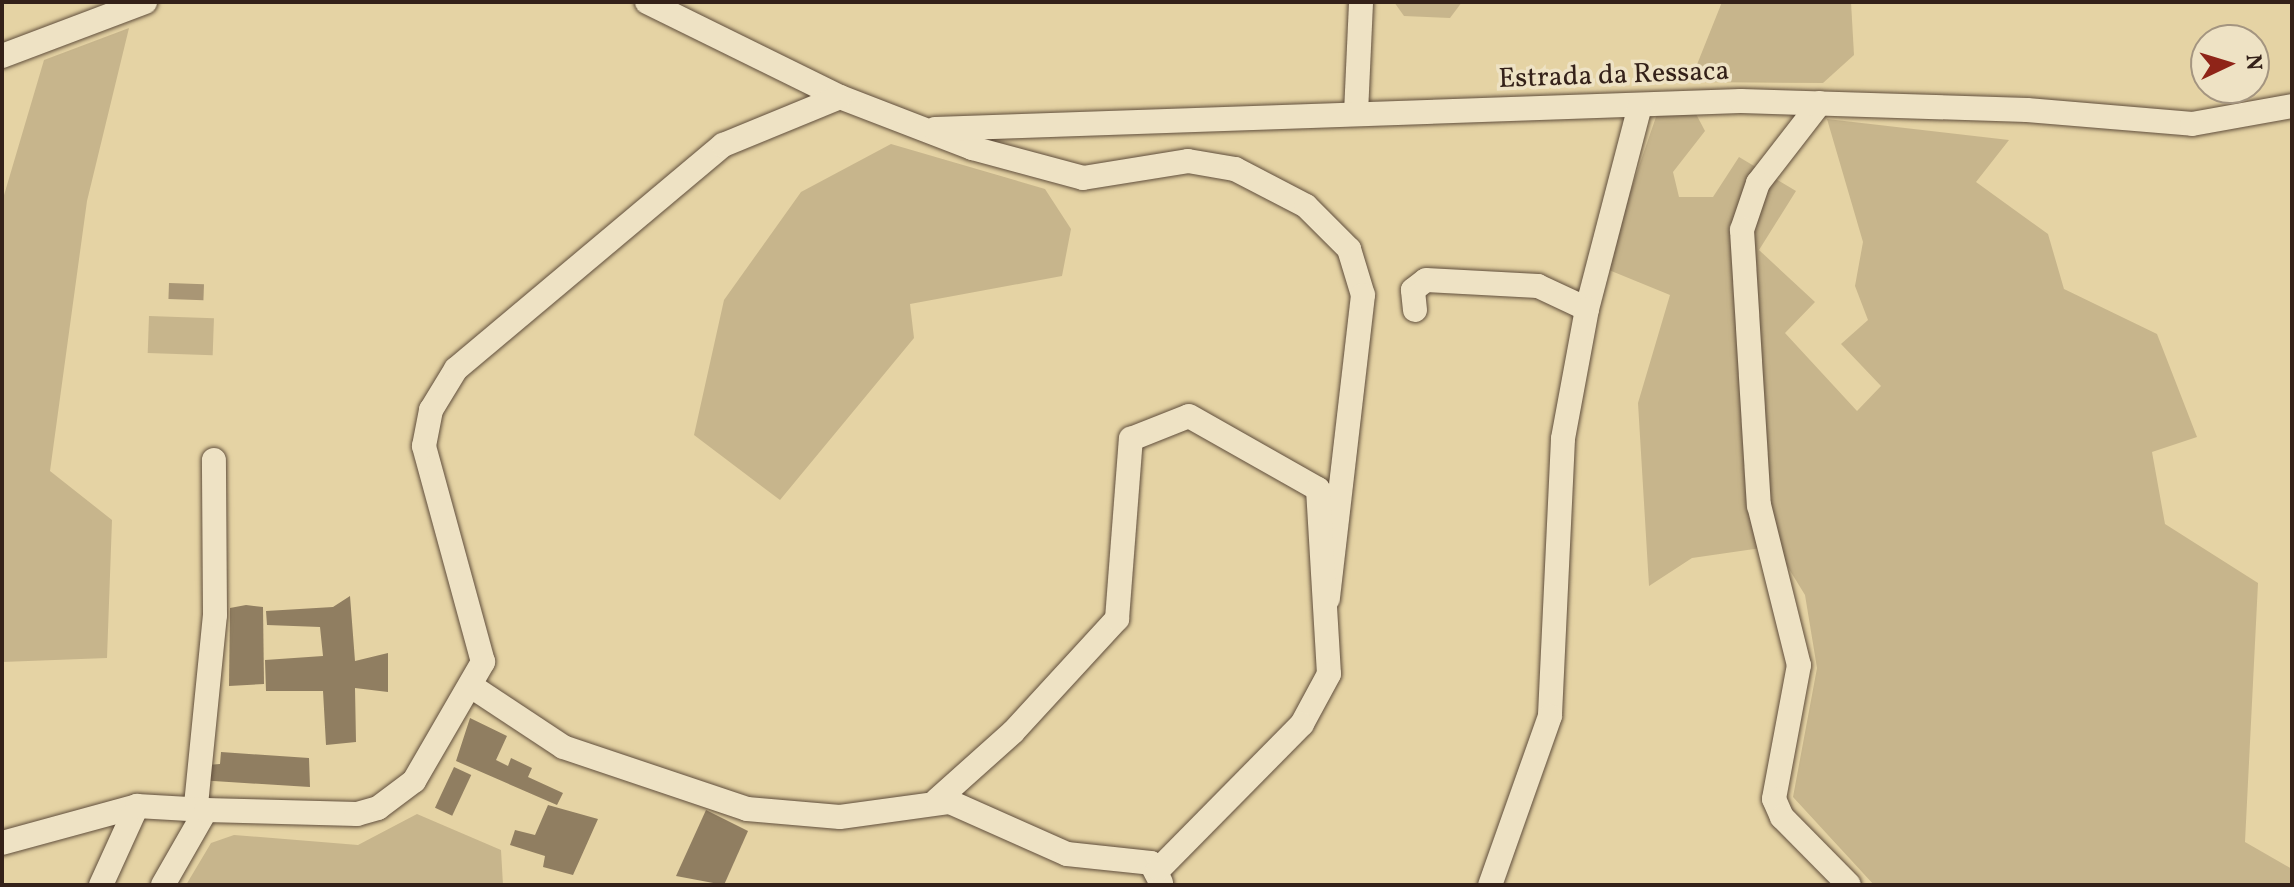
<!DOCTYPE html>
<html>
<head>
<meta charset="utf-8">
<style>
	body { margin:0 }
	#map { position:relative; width:2294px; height:887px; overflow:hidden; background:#e5d3a4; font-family:Vollkorn,serif }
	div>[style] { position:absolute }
	.green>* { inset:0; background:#c7b58c; transform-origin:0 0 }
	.water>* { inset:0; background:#a99675; transform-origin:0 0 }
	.building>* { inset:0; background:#907e61; transform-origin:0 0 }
	.roads { filter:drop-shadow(0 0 2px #604e3c) drop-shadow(0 0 2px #604e3c) }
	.minor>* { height:24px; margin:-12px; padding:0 12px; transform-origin:12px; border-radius:12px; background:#eee2c4 }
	span { translate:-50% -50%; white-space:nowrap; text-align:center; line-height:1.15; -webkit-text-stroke:7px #eee2c4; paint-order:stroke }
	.street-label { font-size:28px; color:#342119 }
	.frame { position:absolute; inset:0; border:4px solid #342119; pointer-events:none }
	.north { position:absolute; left:2190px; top:24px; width:80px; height:80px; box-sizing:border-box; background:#eee2c4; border:2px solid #a49580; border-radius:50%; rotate:86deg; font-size:22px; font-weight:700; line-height:32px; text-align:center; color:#342119 }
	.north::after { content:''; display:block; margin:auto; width:28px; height:36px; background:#8f2418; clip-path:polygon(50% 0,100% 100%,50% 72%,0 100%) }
</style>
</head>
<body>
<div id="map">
	<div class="green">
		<i style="clip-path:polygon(1394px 2px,1462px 2px,1450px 18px,1404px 16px)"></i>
		<i style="clip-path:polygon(1722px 2px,1851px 2px,1854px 55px,1823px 83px,1690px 82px)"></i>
		<i style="clip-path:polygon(129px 28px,87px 201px,50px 471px,112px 520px,107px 658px,2px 662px,2px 202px,44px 60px)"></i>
		<i style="clip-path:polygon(1695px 112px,1705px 131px,1673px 172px,1679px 197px,1713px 197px,1739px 157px,1796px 191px,1759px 250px,1815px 302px,1785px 333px,1857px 411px,1881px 386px,1841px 344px,1868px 320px,1855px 286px,1863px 242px,1827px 119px,2009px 140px,1976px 182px,2048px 234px,2064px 289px,2157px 334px,2197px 437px,2152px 452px,2165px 524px,2258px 583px,2245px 842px,2292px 869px,2292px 885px,1874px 885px,1793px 797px,1817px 668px,1805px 595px,1775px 546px,1692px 558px,1649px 586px,1638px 403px,1670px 295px,1604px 268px,1657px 114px)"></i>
		<i style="clip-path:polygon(891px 144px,1045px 189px,1071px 229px,1062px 276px,910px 304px,914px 338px,780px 500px,694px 435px,724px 300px,801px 192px)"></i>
		<i style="left:149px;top:316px;width:65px;height:37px;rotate:2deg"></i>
		<i style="clip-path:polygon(417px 814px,501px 850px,503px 885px,186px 885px,211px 843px,234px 835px,358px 845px)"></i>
	</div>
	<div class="water">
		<i style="left:169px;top:283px;width:35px;height:16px;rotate:2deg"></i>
	</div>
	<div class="building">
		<i style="clip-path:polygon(350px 596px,355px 661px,388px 653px,388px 692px,355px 688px,356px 742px,326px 745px,323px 691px,266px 691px,265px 660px,323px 656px,320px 627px,267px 625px,266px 611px,333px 607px)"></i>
		<i style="clip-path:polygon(246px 605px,263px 607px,264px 684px,229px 686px,230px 608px)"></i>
		<i style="clip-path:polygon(470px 718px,507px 736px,496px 760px,508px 766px,511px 758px,532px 768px,528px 777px,563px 793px,557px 805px,456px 761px)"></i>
		<i style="clip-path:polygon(221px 752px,309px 758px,310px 787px,198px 780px,207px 765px,220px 764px)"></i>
		<i style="left:454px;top:767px;width:19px;height:45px;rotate:25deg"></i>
		<i style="clip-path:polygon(548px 805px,598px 819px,573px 875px,543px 867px,545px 856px,510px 845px,515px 830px,535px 835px)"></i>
		<i style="clip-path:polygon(706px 810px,748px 831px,724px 885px,676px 876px)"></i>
	</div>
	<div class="roads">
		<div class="minor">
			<i style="left:647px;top:2px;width:215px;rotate:26.2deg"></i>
			<i style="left:840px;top:97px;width:142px;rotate:21.1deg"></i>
			<i style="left:972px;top:148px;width:115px;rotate:15.1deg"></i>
			<i style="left:1083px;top:178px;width:106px;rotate:-9.2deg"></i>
			<i style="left:1188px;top:161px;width:48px;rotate:9.7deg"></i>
			<i style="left:1235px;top:169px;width:80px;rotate:27.5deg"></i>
			<i style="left:1306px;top:206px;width:61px;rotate:45deg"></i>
			<i style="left:1349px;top:249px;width:48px;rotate:73.1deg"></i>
			<i style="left:1363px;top:295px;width:306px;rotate:96.6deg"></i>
			<i style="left:2px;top:56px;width:153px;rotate:-20.7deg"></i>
			<i style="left:1820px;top:103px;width:101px;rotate:127.8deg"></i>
			<i style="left:1758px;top:183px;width:50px;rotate:108.8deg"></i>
			<i style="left:1742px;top:230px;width:276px;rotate:86.5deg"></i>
			<i style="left:1759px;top:505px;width:165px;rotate:76deg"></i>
			<i style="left:1799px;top:665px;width:136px;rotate:100.6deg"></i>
			<i style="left:1774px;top:799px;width:20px;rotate:66deg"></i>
			<i style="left:1782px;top:817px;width:95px;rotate:45.4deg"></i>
			<i style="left:1356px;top:113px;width:111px;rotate:-87.4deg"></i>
			<i style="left:935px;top:129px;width:806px;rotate:-1.99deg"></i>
			<i style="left:1741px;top:101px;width:286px;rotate:1.8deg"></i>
			<i style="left:2027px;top:110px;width:166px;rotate:4.8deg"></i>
			<i style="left:2192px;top:124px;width:102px;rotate:-10.2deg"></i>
			<i style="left:1587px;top:309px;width:210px;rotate:-75.4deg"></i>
			<i style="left:1415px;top:310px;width:20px;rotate:-96deg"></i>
			<i style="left:1413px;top:290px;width:16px;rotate:-38deg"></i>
			<i style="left:1426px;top:280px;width:112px;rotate:3.1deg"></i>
			<i style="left:1538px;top:286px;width:54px;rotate:25.1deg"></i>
			<i style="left:1587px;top:309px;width:132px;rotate:100.5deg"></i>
			<i style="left:1563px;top:439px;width:277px;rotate:92.7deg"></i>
			<i style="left:1550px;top:716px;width:179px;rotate:109.5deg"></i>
			<i style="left:471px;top:686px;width:110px;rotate:33.5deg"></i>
			<i style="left:563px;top:747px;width:194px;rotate:18.6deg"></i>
			<i style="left:747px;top:809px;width:93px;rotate:4.9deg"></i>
			<i style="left:840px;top:817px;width:111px;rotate:-7.8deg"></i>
			<i style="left:950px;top:802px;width:128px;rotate:24deg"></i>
			<i style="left:1067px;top:854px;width:84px;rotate:6.1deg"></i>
			<i style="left:1151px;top:863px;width:22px;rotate:63deg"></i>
			<i style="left:937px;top:800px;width:102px;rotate:-41.8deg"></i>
			<i style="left:1013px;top:732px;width:154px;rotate:-47.4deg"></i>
			<i style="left:1117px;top:619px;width:181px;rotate:-85.6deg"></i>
			<i style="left:1131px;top:439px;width:62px;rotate:-21.6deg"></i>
			<i style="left:1189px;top:416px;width:148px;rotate:29.5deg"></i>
			<i style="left:1318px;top:489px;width:185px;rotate:86.6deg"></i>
			<i style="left:1329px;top:674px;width:57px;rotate:118.4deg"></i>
			<i style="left:1302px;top:724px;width:204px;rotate:134.6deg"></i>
			<i style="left:196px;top:805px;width:191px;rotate:-84.3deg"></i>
			<i style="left:215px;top:615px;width:155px;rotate:-90.4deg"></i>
			<i style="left:2px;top:843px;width:140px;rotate:-15.3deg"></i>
			<i style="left:101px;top:885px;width:87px;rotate:-65.5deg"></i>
			<i style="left:137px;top:806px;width:69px;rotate:3.3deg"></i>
			<i style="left:163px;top:885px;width:86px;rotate:-60.2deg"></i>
			<i style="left:206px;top:810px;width:151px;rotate:1.5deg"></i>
			<i style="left:357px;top:814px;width:22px;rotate:-16deg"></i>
			<i style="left:378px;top:808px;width:45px;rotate:-36.9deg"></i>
			<i style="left:414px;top:781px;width:138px;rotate:-59.9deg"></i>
			<i style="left:483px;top:662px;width:224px;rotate:-105.3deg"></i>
			<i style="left:424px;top:446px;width:37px;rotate:-79deg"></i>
			<i style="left:431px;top:410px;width:48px;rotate:-58.6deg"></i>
			<i style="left:456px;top:369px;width:349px;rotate:-40deg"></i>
			<i style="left:723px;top:145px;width:126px;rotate:-22.3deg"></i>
		</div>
	</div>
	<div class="street-label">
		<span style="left:1614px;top:76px;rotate:-2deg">Estrada da Ressaca</span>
	</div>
	<div class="frame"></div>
	<div class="north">N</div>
</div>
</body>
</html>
